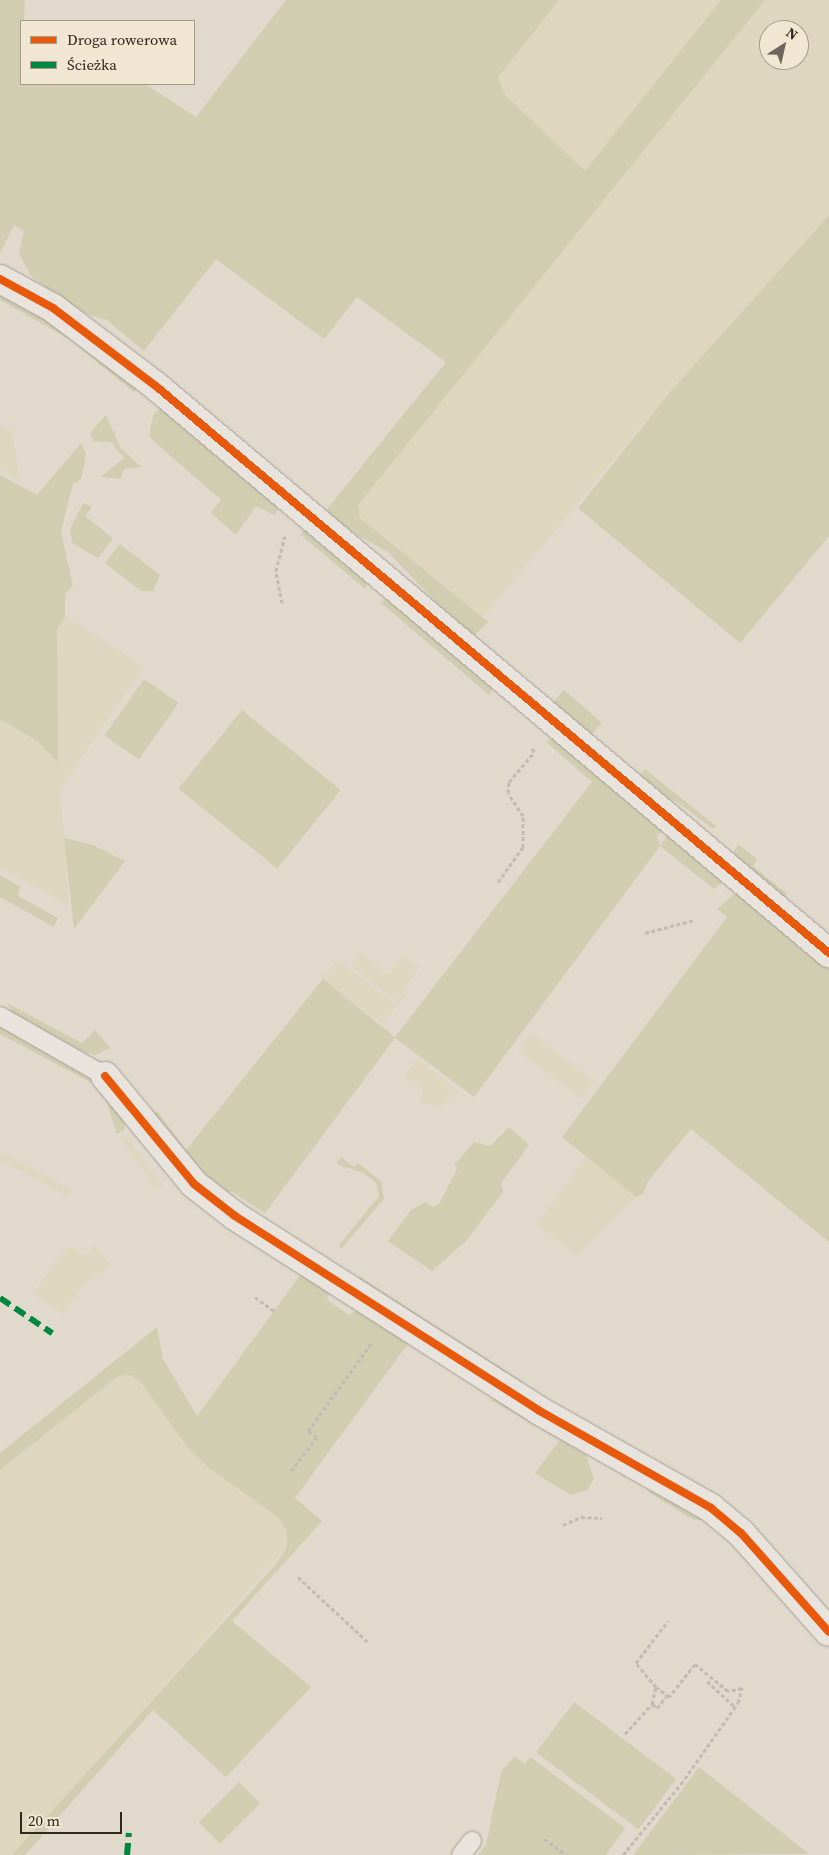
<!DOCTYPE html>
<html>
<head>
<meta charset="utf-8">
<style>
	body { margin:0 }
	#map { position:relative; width:829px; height:1855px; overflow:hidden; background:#e0d9cc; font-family:"Source Serif 4",serif }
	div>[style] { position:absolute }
	.farmland>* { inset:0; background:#ded6be; transform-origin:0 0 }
	.green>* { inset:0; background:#d0cdb0; transform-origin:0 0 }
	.path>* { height:3px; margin-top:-1.5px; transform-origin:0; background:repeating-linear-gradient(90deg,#c1bbb4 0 4px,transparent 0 6.5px) }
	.roads { filter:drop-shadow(0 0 1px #a59e95) drop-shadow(0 0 1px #a59e95) }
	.lane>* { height:18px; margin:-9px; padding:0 9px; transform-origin:9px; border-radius:9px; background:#e8e4dd }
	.street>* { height:28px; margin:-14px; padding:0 14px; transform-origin:14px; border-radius:14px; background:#e8e4dd }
	.quiet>* { height:6px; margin-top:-3px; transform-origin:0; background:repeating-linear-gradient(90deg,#00873e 0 12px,transparent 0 18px) }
	.cycleway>* { height:8px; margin:-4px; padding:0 4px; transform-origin:4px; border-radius:4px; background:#e8590c }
	span { translate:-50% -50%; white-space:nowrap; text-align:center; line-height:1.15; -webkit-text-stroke:4px #f0e6d2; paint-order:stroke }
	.legend { position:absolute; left:20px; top:20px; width:175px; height:65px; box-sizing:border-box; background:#f0e6d2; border:1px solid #a49a8a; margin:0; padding:6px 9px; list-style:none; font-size:15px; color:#32271f }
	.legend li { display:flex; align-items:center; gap:10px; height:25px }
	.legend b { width:25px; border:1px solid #a49a8a }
	.north { position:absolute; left:759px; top:20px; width:50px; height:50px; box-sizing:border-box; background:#f0e6d2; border:1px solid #a49a8a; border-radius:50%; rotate:35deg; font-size:14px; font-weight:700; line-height:20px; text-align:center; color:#32271f }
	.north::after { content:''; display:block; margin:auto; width:18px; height:22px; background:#6f655c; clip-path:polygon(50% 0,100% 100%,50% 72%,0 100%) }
	.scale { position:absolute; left:20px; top:1812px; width:102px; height:22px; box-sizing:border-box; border:2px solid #32271f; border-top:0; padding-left:6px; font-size:15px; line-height:18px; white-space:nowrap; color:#32271f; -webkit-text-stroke:4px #f0e6d2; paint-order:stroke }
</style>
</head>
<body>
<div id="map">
	<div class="farmland">
		<i style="clip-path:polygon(559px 0,721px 0,586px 171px,505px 95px,498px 77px)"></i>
		<i style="clip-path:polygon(evenodd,765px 0,829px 0,829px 215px,671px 391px,482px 618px,473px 615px,360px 518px,358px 505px,765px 0,769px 30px,799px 30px,799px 60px,769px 60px,769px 30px)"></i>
		<i style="clip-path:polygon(0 426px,12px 430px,19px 480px,0 470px)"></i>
		<i style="clip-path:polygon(65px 616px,144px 667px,60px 788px,69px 905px,0 868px,0 719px,37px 741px,58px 761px,57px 629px)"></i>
		<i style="clip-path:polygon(361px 953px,389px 975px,403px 956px,419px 968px,402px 991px,406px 995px,399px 1003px,351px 966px)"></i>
		<i style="left:337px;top:960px;width:75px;height:24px;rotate:37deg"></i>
		<i style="left:531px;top:1034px;width:79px;height:21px;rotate:37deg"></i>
		<i style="clip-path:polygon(417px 1058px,459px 1091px,440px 1107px,421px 1102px,423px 1089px,405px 1076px)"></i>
		<i style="left:125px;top:1134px;width:63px;height:6px;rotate:54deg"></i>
		<i style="left:0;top:1152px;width:81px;height:7px;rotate:28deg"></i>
		<i style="clip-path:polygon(586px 1157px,636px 1197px,577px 1256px,537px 1224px)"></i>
		<i style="clip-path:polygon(72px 1246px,85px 1257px,94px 1246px,111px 1265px,82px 1286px,63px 1314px,33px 1294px,64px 1250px)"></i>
		<i style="clip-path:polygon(130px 1375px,140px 1381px,187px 1447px,209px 1468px,279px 1518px,287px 1532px,287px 1547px,20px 1848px,12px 1855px,0 1855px,0 1470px,118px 1376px)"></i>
	</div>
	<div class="green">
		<i style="clip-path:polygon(0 0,25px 0,21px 84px,145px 84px,196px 117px,286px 0,559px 0,498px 77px,505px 95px,585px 171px,721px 0,765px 0,358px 505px,360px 518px,488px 622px,471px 639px,388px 552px,334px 522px,327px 509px,446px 362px,357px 297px,324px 339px,216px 259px,144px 351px,107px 320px,79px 312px,31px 276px,19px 254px,24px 231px,14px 225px,0 253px)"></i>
		<i style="clip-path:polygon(829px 215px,829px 536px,740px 643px,578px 508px,671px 391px)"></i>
		<i style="clip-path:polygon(0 288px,5px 290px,138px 387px,134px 392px,69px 339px,0 300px)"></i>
		<i style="clip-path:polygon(165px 404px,284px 503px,274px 515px,256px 506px,236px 535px,211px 513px,221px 500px,149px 437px,153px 415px)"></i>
		<i style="clip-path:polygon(106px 415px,120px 447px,141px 467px,124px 469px,120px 479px,101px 477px,124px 458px,111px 442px,93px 441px,90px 433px)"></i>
		<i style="clip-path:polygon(81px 443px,86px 454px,84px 466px,81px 479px,73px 484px,61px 531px,73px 586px,65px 594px,65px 616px,57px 629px,58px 762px,37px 741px,0 719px,0 475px,37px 495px)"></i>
		<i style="clip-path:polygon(83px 503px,92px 507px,85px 516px,113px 538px,98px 558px,72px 543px,70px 529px)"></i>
		<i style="clip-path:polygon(309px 523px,372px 576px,365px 589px,301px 535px,292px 547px)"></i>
		<i style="clip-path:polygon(120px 544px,160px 575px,153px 591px,141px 591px,105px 563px)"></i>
		<i style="clip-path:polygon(392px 593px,494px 684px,489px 695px,381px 603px)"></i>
		<i style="left:144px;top:679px;width:42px;height:69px;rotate:35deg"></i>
		<i style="left:564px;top:690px;width:50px;height:17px;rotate:41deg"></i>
		<i style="left:242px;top:710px;width:127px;height:101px;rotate:39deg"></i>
		<i style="clip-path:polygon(551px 739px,564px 739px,667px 827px,657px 836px,660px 845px,672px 830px,722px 873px,723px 882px,714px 889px,660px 846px,474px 1097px,395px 1038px,265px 1213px,231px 1191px,225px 1197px,151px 1120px,157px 1111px,186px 1150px,323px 979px,395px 1037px,592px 782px,546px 742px)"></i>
		<i style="clip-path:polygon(645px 769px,716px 826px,713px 829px,679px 803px,647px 789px,636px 780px)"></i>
		<i style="clip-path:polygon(64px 838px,93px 845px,125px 861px,74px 929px)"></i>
		<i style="clip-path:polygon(738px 844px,757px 859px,753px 866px,787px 894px,780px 901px,731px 859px)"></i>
		<i style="clip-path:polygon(0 875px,20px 887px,18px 896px,58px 918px,54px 927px,0 897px)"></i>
		<i style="clip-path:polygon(736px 893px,749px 896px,829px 964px,829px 1242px,691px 1129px,648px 1181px,643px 1194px,636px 1197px,562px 1137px,727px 917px,717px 909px)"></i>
		<i style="clip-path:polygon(7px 1003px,82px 1043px,95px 1030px,110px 1048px,95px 1055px,83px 1052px,13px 1014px)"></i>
		<i style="clip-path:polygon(0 1025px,95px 1080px,127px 1115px,124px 1130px,117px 1134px,104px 1094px,92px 1083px,0 1034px)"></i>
		<i style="clip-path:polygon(509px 1127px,529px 1145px,501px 1183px,503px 1192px,466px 1241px,432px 1271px,388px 1241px,411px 1210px,425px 1202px,433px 1207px,439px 1204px,457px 1169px,455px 1164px,474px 1142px,490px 1146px)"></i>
		<i style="clip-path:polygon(341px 1157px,354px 1167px,358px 1163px,381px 1181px,384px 1199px,341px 1249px,339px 1245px,379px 1196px,376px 1183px,362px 1172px,341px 1166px,337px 1163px)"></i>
		<i style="clip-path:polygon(304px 1270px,330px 1288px,327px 1300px,349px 1315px,361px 1308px,410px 1341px,295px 1498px,322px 1521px,232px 1621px,311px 1687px,226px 1777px,153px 1710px,25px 1855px,12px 1855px,277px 1563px,287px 1547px,287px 1532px,279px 1518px,209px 1468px,187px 1447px,140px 1381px,130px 1375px,118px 1376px,0 1470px,0 1453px,157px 1327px,163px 1359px,197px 1416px)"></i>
		<i style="clip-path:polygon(359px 1276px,425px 1319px,522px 1381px,518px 1382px,359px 1283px)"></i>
		<i style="clip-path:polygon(497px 1397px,563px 1435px,561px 1440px,586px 1455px,594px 1479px,587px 1490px,571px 1495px,535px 1473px,560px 1440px,493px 1401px,486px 1403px)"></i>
		<i style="clip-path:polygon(653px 1486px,735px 1540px,731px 1544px,704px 1520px,694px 1520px,648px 1492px)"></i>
		<i style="left:574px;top:1702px;width:128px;height:63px;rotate:37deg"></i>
		<i style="clip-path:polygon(514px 1756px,525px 1764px,530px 1757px,625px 1828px,606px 1855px,478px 1855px,486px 1845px,501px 1772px)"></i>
		<i style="clip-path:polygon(699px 1767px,789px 1838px,809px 1854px,633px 1855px)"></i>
		<i style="left:239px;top:1782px;width:30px;height:57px;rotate:45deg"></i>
	</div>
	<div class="path">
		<i style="left:282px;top:603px;width:33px;rotate:-101deg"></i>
		<i style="left:276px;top:571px;width:36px;rotate:-76deg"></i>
		<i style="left:498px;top:882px;width:43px;rotate:-54.5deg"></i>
		<i style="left:523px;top:847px;width:31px;rotate:-90deg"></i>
		<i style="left:523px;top:816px;width:27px;rotate:-123deg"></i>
		<i style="left:508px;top:793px;width:11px;rotate:-85deg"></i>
		<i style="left:509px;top:782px;width:39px;rotate:-50deg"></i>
		<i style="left:534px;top:752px;width:5px;rotate:-112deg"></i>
		<i style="left:645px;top:933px;width:51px;rotate:-14.9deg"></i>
		<i style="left:255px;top:1297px;width:24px;rotate:36deg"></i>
		<i style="left:291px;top:1471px;width:43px;rotate:-52.6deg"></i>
		<i style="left:317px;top:1437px;width:11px;rotate:-146deg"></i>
		<i style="left:308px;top:1431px;width:111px;rotate:-54.2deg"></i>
		<i style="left:563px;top:1525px;width:20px;rotate:-24deg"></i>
		<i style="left:581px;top:1517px;width:21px;rotate:3deg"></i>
		<i style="left:298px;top:1577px;width:96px;rotate:42.9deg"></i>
		<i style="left:707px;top:1681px;width:38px;rotate:43deg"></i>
		<i style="left:652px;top:1704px;width:6px;rotate:39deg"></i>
		<i style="left:657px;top:1708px;width:14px;rotate:-51deg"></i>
		<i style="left:625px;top:1734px;width:40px;rotate:-48deg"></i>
		<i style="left:652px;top:1704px;width:17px;rotate:-77deg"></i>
		<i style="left:656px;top:1687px;width:31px;rotate:-130deg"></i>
		<i style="left:636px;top:1663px;width:53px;rotate:-52.7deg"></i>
		<i style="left:544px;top:1839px;width:28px;rotate:35deg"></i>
		<i style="left:623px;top:1855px;width:92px;rotate:-50.8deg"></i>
		<i style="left:681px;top:1784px;width:99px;rotate:-54.9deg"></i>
		<i style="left:738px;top:1703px;width:16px;rotate:-75deg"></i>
		<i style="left:742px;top:1688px;width:14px;rotate:168deg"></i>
		<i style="left:728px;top:1691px;width:43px;rotate:-140.7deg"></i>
		<i style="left:695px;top:1664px;width:42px;rotate:128.2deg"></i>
		<i style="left:669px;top:1697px;width:16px;rotate:-142deg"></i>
	</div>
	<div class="roads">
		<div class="lane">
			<i style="left:0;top:1016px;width:121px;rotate:29.7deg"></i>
			<i style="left:461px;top:1855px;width:18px;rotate:-52deg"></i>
		</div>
		<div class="street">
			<i style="left:0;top:279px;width:60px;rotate:28.7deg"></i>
			<i style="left:53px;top:308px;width:131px;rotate:37.2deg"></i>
			<i style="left:157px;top:387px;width:879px;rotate:40.11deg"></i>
			<i style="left:105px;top:1076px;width:140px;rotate:50.5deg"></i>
			<i style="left:194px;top:1184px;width:52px;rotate:38deg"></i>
			<i style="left:235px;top:1216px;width:360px;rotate:32.6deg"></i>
			<i style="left:538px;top:1410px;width:199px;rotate:29.5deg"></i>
			<i style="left:711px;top:1508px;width:39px;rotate:40deg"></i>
			<i style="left:741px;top:1533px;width:132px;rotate:48.4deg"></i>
		</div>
	</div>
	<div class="quiet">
		<i style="left:0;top:1298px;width:63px;rotate:33.9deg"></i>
		<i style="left:127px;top:1855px;width:22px;rotate:-85deg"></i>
	</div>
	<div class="cycleway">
		<i style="left:0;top:279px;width:60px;rotate:28.7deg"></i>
		<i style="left:53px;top:308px;width:131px;rotate:37.2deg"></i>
		<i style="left:157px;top:387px;width:879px;rotate:40.11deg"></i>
		<i style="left:105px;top:1076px;width:140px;rotate:50.5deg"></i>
		<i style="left:194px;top:1184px;width:52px;rotate:38deg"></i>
		<i style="left:235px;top:1216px;width:360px;rotate:32.6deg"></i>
		<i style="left:538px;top:1410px;width:199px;rotate:29.5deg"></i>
		<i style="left:711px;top:1508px;width:39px;rotate:40deg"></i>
		<i style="left:741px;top:1533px;width:132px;rotate:48.4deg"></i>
	</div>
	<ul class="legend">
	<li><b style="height:6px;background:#e8590c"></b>Droga rowerowa</li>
	<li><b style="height:6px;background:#00873e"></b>Ścieżka</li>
	</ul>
	<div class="north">N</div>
	<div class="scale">20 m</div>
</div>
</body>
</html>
